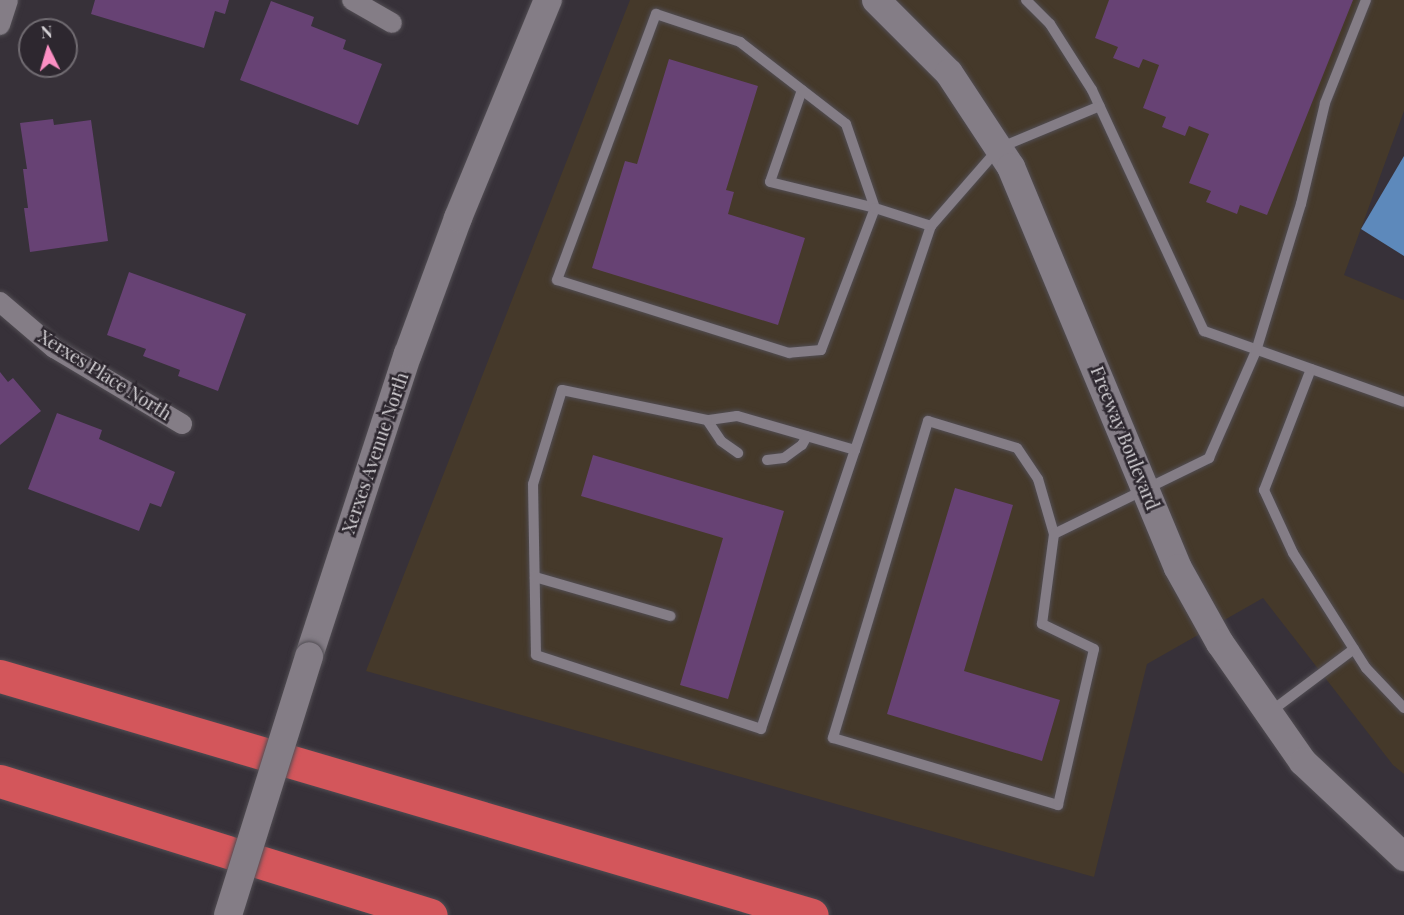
<!DOCTYPE html>
<html>
<head>
<meta charset="utf-8">
<style>
	body { margin:0 }
	#map { position:relative; width:1404px; height:915px; overflow:hidden; background:#373139; font-family:"Playfair Display",serif }
	div>[style] { position:absolute }
	.commercial>* { inset:0; background:#45392a }
	.water>* { inset:0; background:#5d89bb }
	.building>* { inset:0; background:#674274 }
	.roads { filter:drop-shadow(0 0 2px #514d53) drop-shadow(0 0 2px #514d53) }
	.lane>* { height:10px; margin:-5px; padding:0 5px; transform-origin:5px; border-radius:5px; background:#847d86 }
	.street>* { height:20px; margin:-10px; padding:0 10px; transform-origin:10px; border-radius:10px; background:#847d86 }
	.secondary>* { height:28px; margin:-14px; padding:0 14px; transform-origin:14px; border-radius:14px; background:#847d86 }
	.highway>* { height:33px; margin:-16.5px; padding:0 16.5px; transform-origin:16.5px; border-radius:16.5px; background:#d3565b }
	.bridges { filter:drop-shadow(0 0 2px #514d53) drop-shadow(0 0 2px #514d53) }
	.secondary-bridge>* { height:28px; margin:-14px; padding:0 14px; transform-origin:14px; border-radius:14px; background:#847d86 }
	span { translate:-50% -50%; white-space:nowrap; text-align:center; line-height:1.15; -webkit-text-stroke:5px #2d272f; paint-order:stroke }
	.street-label { font-size:18px; color:#d4d1d5 }
	.north { position:absolute; left:18px; top:18px; width:60px; height:60px; box-sizing:border-box; background:#2d272f; border:2px solid #706b71; border-radius:50%; rotate:355deg; font-size:16px; font-weight:700; line-height:24px; text-align:center; color:#d4d1d5 }
	.north::after { content:''; display:block; margin:auto; width:21px; height:27px; background:#fb8fc3; clip-path:polygon(50% 0,100% 100%,50% 72%,0 100%) }
</style>
</head>
<body>
<div id="map">
	<div class="commercial">
		<i style="clip-path:polygon(630px 0,1404px 0,1404px 111px,1344px 275px,1404px 300px,1404px 774px,1393px 765px,1263px 598px,1147px 664px,1094px 877px,366px 671px)"></i>
	</div>
	<div class="water">
		<i style="clip-path:polygon(1404px 156px,1404px 256px,1361px 229px)"></i>
	</div>
	<div class="building">
		<i style="clip-path:polygon(95px 0,229px 0,225px 14px,215px 11px,204px 48px,91px 14px)"></i>
		<i style="clip-path:polygon(1109px 0,1353px 0,1267px 215px,1240px 205px,1237px 214px,1206px 202px,1211px 191px,1189px 183px,1209px 134px,1189px 126px,1185px 136px,1162px 127px,1166px 117px,1143px 108px,1159px 65px,1143px 59px,1139px 68px,1113px 58px,1118px 47px,1095px 38px)"></i>
		<i style="clip-path:polygon(271px 1px,314px 17px,311px 26px,346px 40px,343px 49px,382px 64px,358px 125px,240px 80px)"></i>
		<i style="clip-path:polygon(669px 59px,758px 86px,726px 190px,734px 192px,728px 214px,805px 238px,778px 325px,592px 268px,625px 161px,637px 164px)"></i>
		<i style="clip-path:polygon(53px 119px,54px 125px,91px 120px,108px 241px,30px 252px,24px 208px,28px 208px,23px 169px,27px 169px,20px 123px)"></i>
		<i style="clip-path:polygon(129px 272px,246px 314px,218px 391px,178px 376px,180px 370px,143px 356px,146px 349px,107px 335px)"></i>
		<i style="clip-path:polygon(0 372px,8px 382px,13px 378px,41px 411px,0 445px)"></i>
		<i style="clip-path:polygon(57px 413px,102px 430px,99px 439px,175px 472px,161px 507px,150px 503px,139px 531px,28px 489px)"></i>
		<i style="clip-path:polygon(593px 455px,784px 511px,728px 699px,680px 685px,723px 538px,581px 496px)"></i>
		<i style="clip-path:polygon(955px 488px,1013px 505px,964px 671px,1060px 700px,1042px 761px,887px 714px)"></i>
	</div>
	<div class="roads">
		<div class="lane">
			<i style="left:1026px;top:0;width:34px;rotate:45deg"></i>
			<i style="left:1050px;top:24px;width:78px;rotate:57.5deg"></i>
			<i style="left:1092px;top:90px;width:266px;rotate:65.1deg"></i>
			<i style="left:1204px;top:331px;width:212px;rotate:19.5deg"></i>
			<i style="left:802px;top:90px;width:97px;rotate:109.2deg"></i>
			<i style="left:770px;top:182px;width:108px;rotate:13.9deg"></i>
			<i style="left:875px;top:208px;width:152px;rotate:110.8deg"></i>
			<i style="left:821px;top:350px;width:32px;rotate:175deg"></i>
			<i style="left:789px;top:353px;width:243px;rotate:-162.5deg"></i>
			<i style="left:557px;top:280px;width:284px;rotate:-69.6deg"></i>
			<i style="left:656px;top:14px;width:89px;rotate:18.4deg"></i>
			<i style="left:740px;top:42px;width:134px;rotate:37.7deg"></i>
			<i style="left:846px;top:124px;width:89px;rotate:71deg"></i>
			<i style="left:875px;top:208px;width:59px;rotate:17.8deg"></i>
			<i style="left:1311px;top:369px;width:130px;rotate:111.2deg"></i>
			<i style="left:1264px;top:490px;width:69px;rotate:65.3deg"></i>
			<i style="left:1293px;top:553px;width:136px;rotate:57.6deg"></i>
			<i style="left:1366px;top:668px;width:55px;rotate:46.5deg"></i>
			<i style="left:707px;top:420px;width:25px;rotate:56deg"></i>
			<i style="left:721px;top:441px;width:21px;rotate:35deg"></i>
			<i style="left:855px;top:450px;width:123px;rotate:-163.9deg"></i>
			<i style="left:737px;top:416px;width:30px;rotate:172deg"></i>
			<i style="left:707px;top:420px;width:148px;rotate:-168.3deg"></i>
			<i style="left:562px;top:390px;width:98px;rotate:107.1deg"></i>
			<i style="left:533px;top:484px;width:171px;rotate:89deg"></i>
			<i style="left:536px;top:655px;width:237px;rotate:18.2deg"></i>
			<i style="left:761px;top:729px;width:294px;rotate:-71.4deg"></i>
			<i style="left:855px;top:450px;width:237px;rotate:-71.3deg"></i>
			<i style="left:931px;top:226px;width:103px;rotate:-48.9deg"></i>
			<i style="left:999px;top:148px;width:109px;rotate:-22.6deg"></i>
			<i style="left:767px;top:460px;width:17px;rotate:-7deg"></i>
			<i style="left:784px;top:458px;width:22px;rotate:-36deg"></i>
			<i style="left:802px;top:445px;width:10px;rotate:-61deg"></i>
			<i style="left:1054px;top:534px;width:57px;rotate:-106.2deg"></i>
			<i style="left:1038px;top:479px;width:37px;rotate:-124deg"></i>
			<i style="left:1017px;top:448px;width:93px;rotate:-163.1deg"></i>
			<i style="left:928px;top:421px;width:331px;rotate:106.7deg"></i>
			<i style="left:833px;top:738px;width:235px;rotate:16.6deg"></i>
			<i style="left:1058px;top:805px;width:160px;rotate:-77deg"></i>
			<i style="left:1094px;top:649px;width:58px;rotate:-154.3deg"></i>
			<i style="left:1042px;top:624px;width:91px;rotate:-82.4deg"></i>
			<i style="left:1054px;top:534px;width:173px;rotate:-26.1deg"></i>
			<i style="left:1209px;top:458px;width:117px;rotate:-66.3deg"></i>
			<i style="left:1256px;top:351px;width:154px;rotate:-73deg"></i>
			<i style="left:1301px;top:204px;width:104px;rotate:-76.6deg"></i>
			<i style="left:1325px;top:103px;width:111px;rotate:-68.3deg"></i>
			<i style="left:535px;top:577px;width:141px;rotate:16.1deg"></i>
			<i style="left:1270px;top:712px;width:105px;rotate:-36.9deg"></i>
		</div>
		<div class="street">
			<i style="left:352px;top:0;width:46px;rotate:29.9deg"></i>
			<i style="left:0;top:25px;width:26px;rotate:-72deg"></i>
			<i style="left:0;top:302px;width:71px;rotate:40.4deg"></i>
			<i style="left:54px;top:348px;width:149px;rotate:30.7deg"></i>
		</div>
		<div class="secondary">
			<i style="left:876px;top:0;width:103px;rotate:45deg"></i>
			<i style="left:949px;top:73px;width:113px;rotate:56.6deg"></i>
			<i style="left:1011px;top:167px;width:434px;rotate:67.4deg"></i>
			<i style="left:1178px;top:568px;width:86px;rotate:60.8deg"></i>
			<i style="left:1220px;top:643px;width:145px;rotate:55.1deg"></i>
			<i style="left:1303px;top:762px;width:139px;rotate:43.2deg"></i>
			<i style="left:309px;top:656px;width:318px;rotate:-71.9deg"></i>
			<i style="left:408px;top:354px;width:145px;rotate:-69.8deg"></i>
			<i style="left:458px;top:218px;width:236px;rotate:-67.6deg"></i>
		</div>
		<div class="highway">
			<i style="left:0;top:676px;width:846px;rotate:16.4deg"></i>
			<i style="left:0;top:781px;width:451px;rotate:17.3deg"></i>
		</div>
	</div>
	<div class="bridges">
		<div class="secondary-bridge">
			<i style="left:228px;top:915px;width:271px;rotate:-72.6deg"></i>
		</div>
	</div>
	<div class="street-label">
		<span style="left:105px;top:375px;rotate:32deg">Xerxes Place North</span>
		<span style="left:1125px;top:438px;rotate:68deg">Freeway Boulevard</span>
		<span style="left:375px;top:453px;rotate:-71deg">Xerxes Avenue North</span>
	</div>
	<div class="north">N</div>
</div>
</body>
</html>
